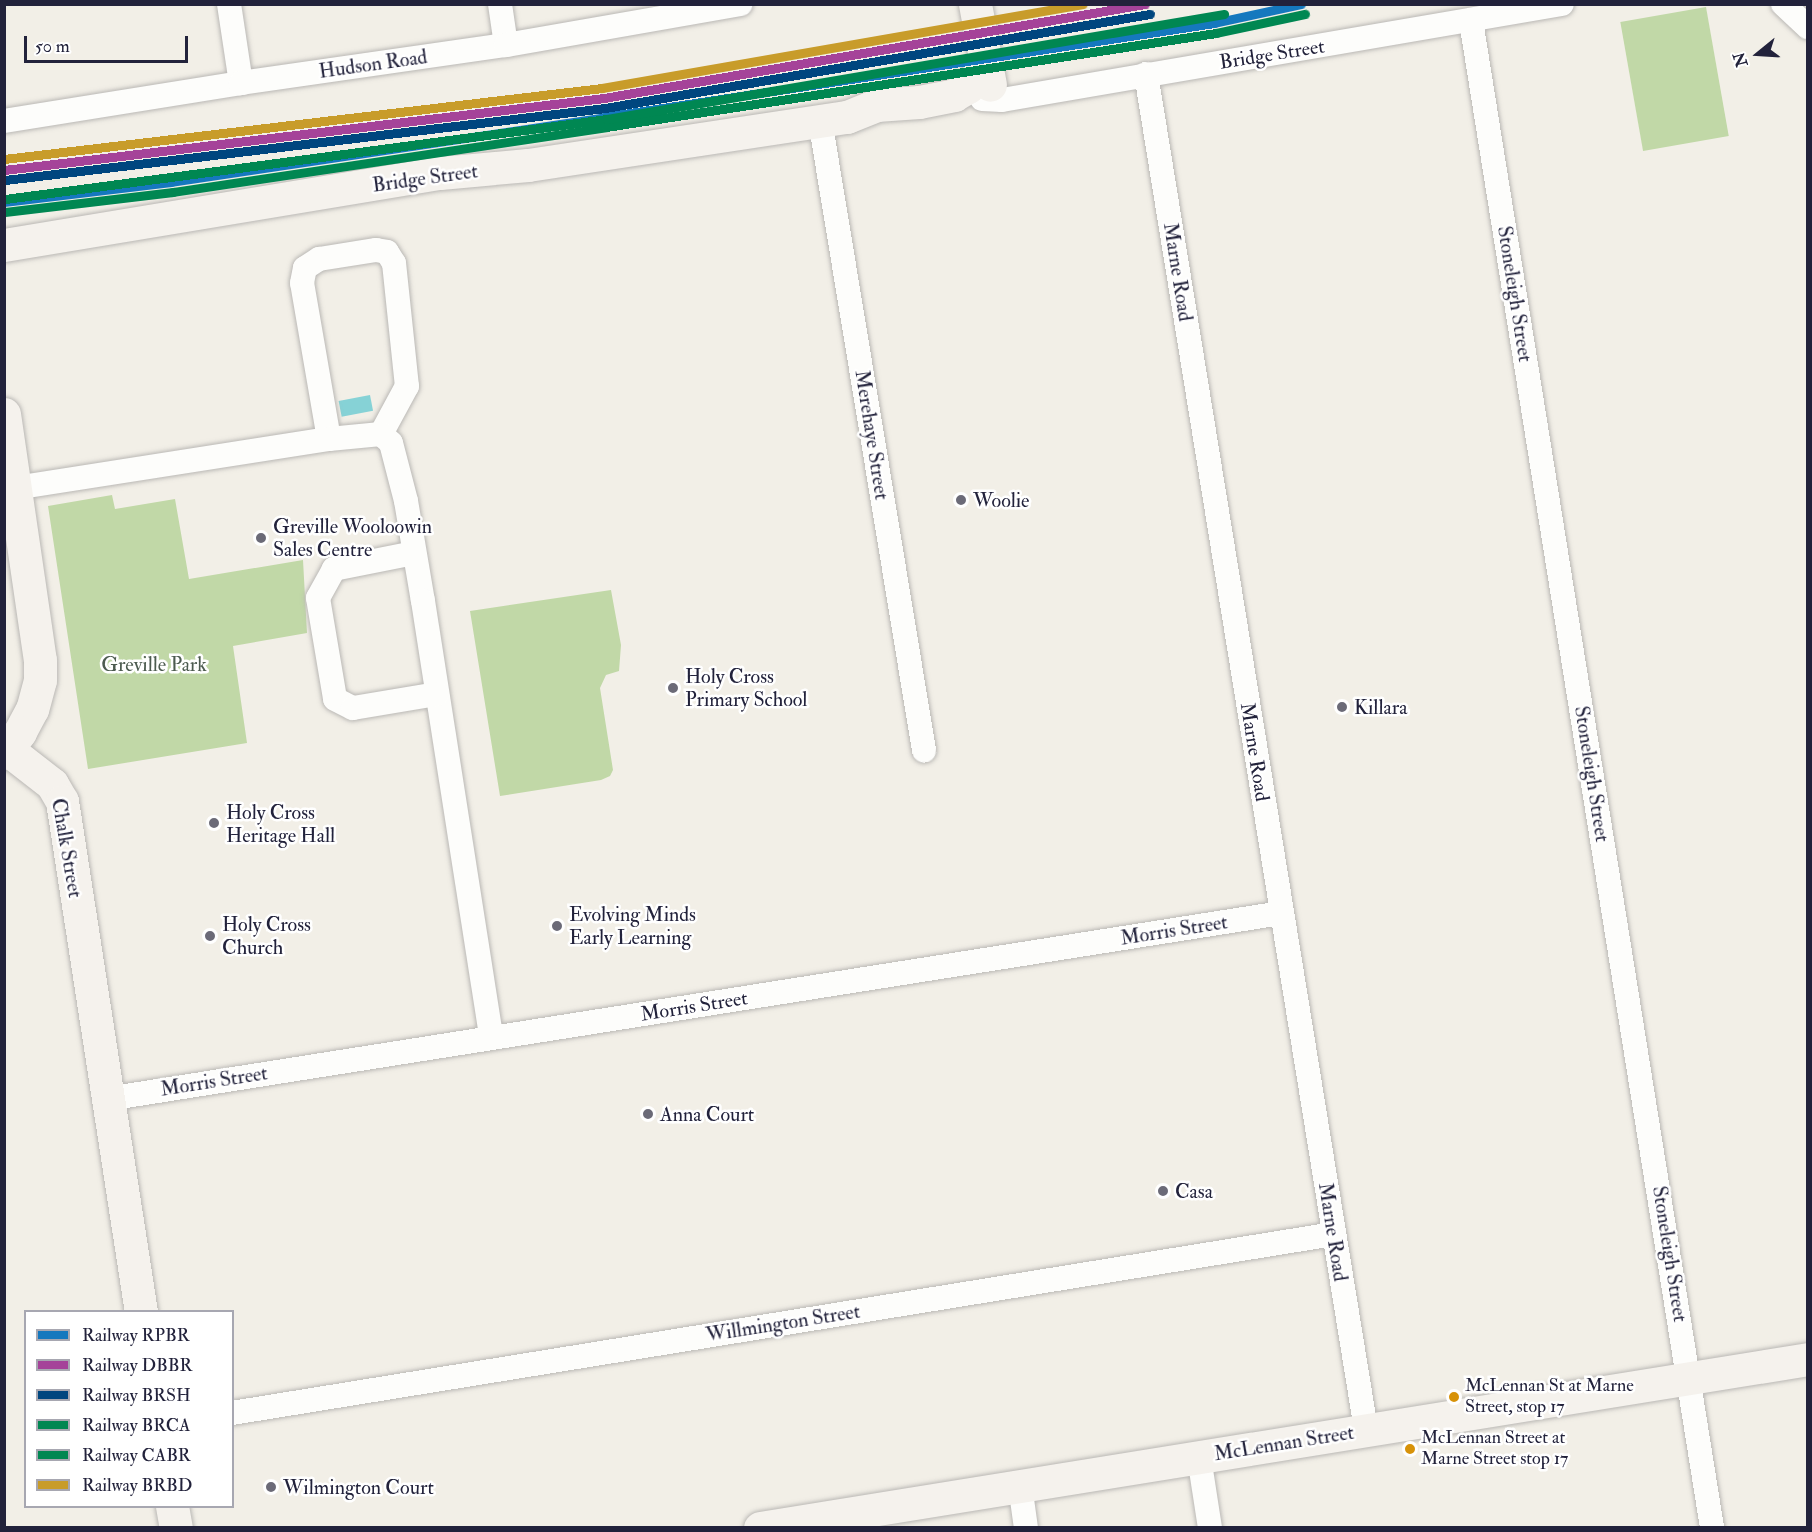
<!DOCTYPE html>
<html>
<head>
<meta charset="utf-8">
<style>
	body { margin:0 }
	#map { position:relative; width:1812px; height:1532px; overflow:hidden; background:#f2efe7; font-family:"IM FELL Double Pica",serif }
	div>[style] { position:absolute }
	.green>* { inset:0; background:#c1d8a7; transform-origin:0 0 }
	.water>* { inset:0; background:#86d2d6; transform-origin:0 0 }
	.roads { filter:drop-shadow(0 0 2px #bab8b5) drop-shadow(0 0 2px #bab8b5) }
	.street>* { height:24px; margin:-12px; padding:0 12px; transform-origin:12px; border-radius:12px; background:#fdfdfb }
	.secondary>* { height:33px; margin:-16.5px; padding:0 16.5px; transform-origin:16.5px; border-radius:16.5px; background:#f5f2ed }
	.rail-1>* { height:9px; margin:-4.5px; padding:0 4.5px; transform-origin:4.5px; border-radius:4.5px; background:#1578be }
	.rail-2>* { height:9px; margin:-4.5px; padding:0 4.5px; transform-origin:4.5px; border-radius:4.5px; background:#a54399 }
	.rail-3>* { height:9px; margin:-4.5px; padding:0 4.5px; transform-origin:4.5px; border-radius:4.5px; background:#00467f }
	.rail-4>* { height:9px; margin:-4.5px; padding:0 4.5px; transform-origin:4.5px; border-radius:4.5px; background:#008752 }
	.rail-5>* { height:9px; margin:-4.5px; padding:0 4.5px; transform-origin:4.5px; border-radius:4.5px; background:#008752 }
	.rail-6>* { height:9px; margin:-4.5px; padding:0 4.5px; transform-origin:4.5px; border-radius:4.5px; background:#c89c2a }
	.dots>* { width:16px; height:16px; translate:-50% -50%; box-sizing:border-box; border:3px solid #fff; border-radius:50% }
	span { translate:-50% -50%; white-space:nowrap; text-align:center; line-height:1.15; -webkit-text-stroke:5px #fff; paint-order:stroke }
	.bus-label { font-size:18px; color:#22223b }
	.left { translate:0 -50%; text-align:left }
	.street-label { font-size:20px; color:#22223b }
	.poi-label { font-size:20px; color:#22223b }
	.park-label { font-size:20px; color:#4c5b4f }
	.frame { position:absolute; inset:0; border:6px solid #22223b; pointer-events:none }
	.legend { position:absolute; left:24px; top:1310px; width:210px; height:198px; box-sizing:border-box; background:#fff; border:2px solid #a7a7b1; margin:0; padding:8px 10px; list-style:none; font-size:18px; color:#22223b }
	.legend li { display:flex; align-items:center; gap:12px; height:30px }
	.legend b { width:30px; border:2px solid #a7a7b1 }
	.north { position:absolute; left:1728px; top:24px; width:60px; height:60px; -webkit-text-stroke:4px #fff; paint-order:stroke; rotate:252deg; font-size:16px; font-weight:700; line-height:24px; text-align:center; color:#22223b }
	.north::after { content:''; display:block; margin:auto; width:21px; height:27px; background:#22223b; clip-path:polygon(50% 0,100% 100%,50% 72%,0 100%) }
	.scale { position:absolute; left:24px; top:36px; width:164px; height:27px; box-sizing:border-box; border:3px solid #22223b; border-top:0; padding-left:8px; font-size:18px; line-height:21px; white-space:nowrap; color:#22223b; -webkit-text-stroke:4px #fff; paint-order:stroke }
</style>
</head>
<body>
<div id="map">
	<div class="green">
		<i style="left:1706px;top:7px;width:131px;height:87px;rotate:80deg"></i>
		<i style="clip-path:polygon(112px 495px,115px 509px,175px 499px,189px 579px,303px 560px,307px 633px,233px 646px,247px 743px,88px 769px,48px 506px)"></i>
		<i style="clip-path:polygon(611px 590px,621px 645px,619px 671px,606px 675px,600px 688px,613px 770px,610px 776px,601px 780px,500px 796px,470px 611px)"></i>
	</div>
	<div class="water">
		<i style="left:370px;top:395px;width:16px;height:32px;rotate:79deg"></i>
	</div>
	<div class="roads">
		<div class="street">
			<i style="left:229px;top:4px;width:80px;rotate:81.4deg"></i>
			<i style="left:500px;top:4px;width:41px;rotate:81.7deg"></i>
			<i style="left:1783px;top:4px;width:34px;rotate:43deg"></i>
			<i style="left:1471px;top:21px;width:1526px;rotate:80.91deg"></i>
			<i style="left:1146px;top:74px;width:1374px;rotate:80.78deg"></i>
			<i style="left:982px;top:99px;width:20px;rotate:3deg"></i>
			<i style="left:1002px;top:100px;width:568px;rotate:-9.73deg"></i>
			<i style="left:820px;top:120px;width:639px;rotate:80.63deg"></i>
			<i style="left:4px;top:121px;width:240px;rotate:-9.1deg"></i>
			<i style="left:241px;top:83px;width:268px;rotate:-8.2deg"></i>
			<i style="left:506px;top:45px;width:238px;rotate:-9.9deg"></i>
			<i style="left:329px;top:439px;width:158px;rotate:-99.8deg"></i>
			<i style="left:302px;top:283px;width:15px;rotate:-79deg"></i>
			<i style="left:305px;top:268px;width:17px;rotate:-33deg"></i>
			<i style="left:319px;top:259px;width:58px;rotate:-9deg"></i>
			<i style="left:376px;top:250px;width:11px;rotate:10deg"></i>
			<i style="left:387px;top:252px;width:13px;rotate:58deg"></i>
			<i style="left:394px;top:263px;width:124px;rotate:84deg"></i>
			<i style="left:407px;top:386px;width:55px;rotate:118.4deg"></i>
			<i style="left:15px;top:488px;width:318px;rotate:-8.9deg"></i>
			<i style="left:329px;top:439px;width:52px;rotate:-5.5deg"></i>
			<i style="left:381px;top:434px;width:13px;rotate:42deg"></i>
			<i style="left:391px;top:443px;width:60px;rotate:75.5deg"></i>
			<i style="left:406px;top:501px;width:101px;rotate:80.4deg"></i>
			<i style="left:423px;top:601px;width:441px;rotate:81.1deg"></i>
			<i style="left:414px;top:553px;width:82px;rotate:168.7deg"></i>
			<i style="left:334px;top:569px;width:33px;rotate:119deg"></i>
			<i style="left:318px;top:598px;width:102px;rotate:80.4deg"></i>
			<i style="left:335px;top:699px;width:20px;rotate:27deg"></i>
			<i style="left:353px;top:708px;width:85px;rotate:-9.5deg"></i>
			<i style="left:107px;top:1099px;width:1189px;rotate:-9deg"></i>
			<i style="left:232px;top:1413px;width:1116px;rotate:-9.23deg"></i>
			<i style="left:1199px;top:1457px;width:72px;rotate:81.2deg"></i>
			<i style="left:1020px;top:1485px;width:43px;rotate:82.1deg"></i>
		</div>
		<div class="secondary">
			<i style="left:975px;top:4px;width:82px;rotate:79.5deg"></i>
			<i style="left:4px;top:245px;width:442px;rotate:-9.4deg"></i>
			<i style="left:440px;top:173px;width:88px;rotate:-5.2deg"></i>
			<i style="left:528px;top:165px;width:323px;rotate:-8.6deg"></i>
			<i style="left:847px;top:117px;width:31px;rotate:-22deg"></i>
			<i style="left:876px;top:105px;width:43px;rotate:-4deg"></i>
			<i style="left:919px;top:102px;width:36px;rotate:-11deg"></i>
			<i style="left:954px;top:95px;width:16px;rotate:-30deg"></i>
			<i style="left:968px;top:87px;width:27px;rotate:-51deg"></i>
			<i style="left:4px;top:414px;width:249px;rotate:81.7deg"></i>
			<i style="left:40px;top:660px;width:20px;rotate:90deg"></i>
			<i style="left:40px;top:680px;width:30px;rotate:105deg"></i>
			<i style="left:32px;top:709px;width:26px;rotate:118deg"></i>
			<i style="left:20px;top:732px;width:26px;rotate:127deg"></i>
			<i style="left:7px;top:749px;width:57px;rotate:37.9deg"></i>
			<i style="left:52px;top:784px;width:20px;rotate:60deg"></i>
			<i style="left:62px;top:801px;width:517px;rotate:81.21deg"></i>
			<i style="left:172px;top:1506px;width:22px;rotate:80deg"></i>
			<i style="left:760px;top:1528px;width:1062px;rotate:-9.16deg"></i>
		</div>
	</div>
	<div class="rail-1">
		<i style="left:4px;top:202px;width:168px;rotate:-6.8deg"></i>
		<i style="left:171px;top:182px;width:438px;rotate:-8.5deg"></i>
		<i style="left:604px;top:117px;width:617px;rotate:-8.76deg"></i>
		<i style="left:1214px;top:23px;width:89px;rotate:-12.3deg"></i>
	</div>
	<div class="rail-2">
		<i style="left:4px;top:170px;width:604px;rotate:-6.84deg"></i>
		<i style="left:604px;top:98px;width:549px;rotate:-9.86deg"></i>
	</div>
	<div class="rail-3">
		<i style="left:5px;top:180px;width:604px;rotate:-6.84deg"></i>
		<i style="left:605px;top:108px;width:553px;rotate:-9.79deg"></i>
	</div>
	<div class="rail-4">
		<i style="left:5px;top:212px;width:169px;rotate:-6.8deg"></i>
		<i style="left:173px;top:192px;width:438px;rotate:-8.5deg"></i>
		<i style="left:606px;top:127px;width:617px;rotate:-8.76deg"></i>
		<i style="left:1216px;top:33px;width:91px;rotate:-12.1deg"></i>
	</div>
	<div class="rail-5">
		<i style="left:5px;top:199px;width:607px;rotate:-7.57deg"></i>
		<i style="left:607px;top:119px;width:626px;rotate:-9.66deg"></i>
	</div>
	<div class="rail-6">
		<i style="left:4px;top:159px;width:602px;rotate:-6.77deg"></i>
		<i style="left:602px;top:88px;width:488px;rotate:-9.9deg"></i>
	</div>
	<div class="dots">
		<i style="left:961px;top:500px;background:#6b6a77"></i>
		<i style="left:261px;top:538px;background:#6b6a77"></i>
		<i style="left:673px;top:688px;background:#6b6a77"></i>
		<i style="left:1342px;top:707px;background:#6b6a77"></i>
		<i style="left:214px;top:823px;background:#6b6a77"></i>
		<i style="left:557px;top:926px;background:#6b6a77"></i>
		<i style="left:210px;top:936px;background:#6b6a77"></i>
		<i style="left:648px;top:1114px;background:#6b6a77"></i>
		<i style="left:1163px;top:1191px;background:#6b6a77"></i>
		<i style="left:1454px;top:1397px;background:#d79209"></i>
		<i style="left:1410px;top:1449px;background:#d79209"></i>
		<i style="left:271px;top:1487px;background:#6b6a77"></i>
	</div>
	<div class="bus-label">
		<span class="left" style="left:1465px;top:1397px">McLennan St at Marne<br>Street, stop 17</span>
		<span class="left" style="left:1421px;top:1449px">McLennan Street at<br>Marne Street stop 17</span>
	</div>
	<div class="street-label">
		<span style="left:1272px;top:54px;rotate:-9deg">Bridge Street</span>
		<span style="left:373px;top:64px;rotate:-8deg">Hudson Road</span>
		<span style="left:425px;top:178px;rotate:-8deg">Bridge Street</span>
		<span style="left:1178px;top:272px;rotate:81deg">Marne Road</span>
		<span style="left:1515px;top:294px;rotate:81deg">Stoneleigh Street</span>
		<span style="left:872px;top:435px;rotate:81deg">Merehaye Street</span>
		<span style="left:1255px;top:752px;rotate:81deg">Marne Road</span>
		<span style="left:1592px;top:774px;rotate:81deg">Stoneleigh Street</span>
		<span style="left:67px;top:848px;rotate:80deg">Chalk Street</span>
		<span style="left:1174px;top:930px;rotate:-9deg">Morris Street</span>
		<span style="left:694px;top:1006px;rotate:-9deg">Morris Street</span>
		<span style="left:214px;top:1081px;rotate:-9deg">Morris Street</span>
		<span style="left:1333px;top:1232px;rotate:81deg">Marne Road</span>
		<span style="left:1670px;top:1254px;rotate:81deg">Stoneleigh Street</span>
		<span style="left:783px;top:1323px;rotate:-9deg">Willmington Street</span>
		<span style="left:1284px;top:1443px;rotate:-9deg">McLennan Street</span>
	</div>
	<div class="poi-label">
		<span class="left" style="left:973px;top:500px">Woolie</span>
		<span class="left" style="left:273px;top:538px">Greville Wooloowin<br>Sales Centre</span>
		<span class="left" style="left:685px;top:688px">Holy Cross<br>Primary School</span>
		<span class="left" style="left:1354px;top:707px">Killara</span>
		<span class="left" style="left:226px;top:824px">Holy Cross<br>Heritage Hall</span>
		<span class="left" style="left:569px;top:926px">Evolving Minds<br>Early Learning</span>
		<span class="left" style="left:222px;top:936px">Holy Cross<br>Church</span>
		<span class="left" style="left:660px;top:1114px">Anna Court</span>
		<span class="left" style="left:1175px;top:1191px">Casa</span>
		<span class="left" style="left:283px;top:1487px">Wilmington Court</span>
	</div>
	<div class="park-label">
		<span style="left:154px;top:664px">Greville Park</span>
	</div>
	<div class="frame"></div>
	<ul class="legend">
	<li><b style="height:8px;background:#1578be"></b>Railway RPBR</li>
	<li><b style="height:8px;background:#a54399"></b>Railway DBBR</li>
	<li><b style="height:8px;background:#00467f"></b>Railway BRSH</li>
	<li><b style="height:8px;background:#008752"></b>Railway BRCA</li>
	<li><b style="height:8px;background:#008752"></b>Railway CABR</li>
	<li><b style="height:8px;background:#c89c2a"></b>Railway BRBD</li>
	</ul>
	<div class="north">N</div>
	<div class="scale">50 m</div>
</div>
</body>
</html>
